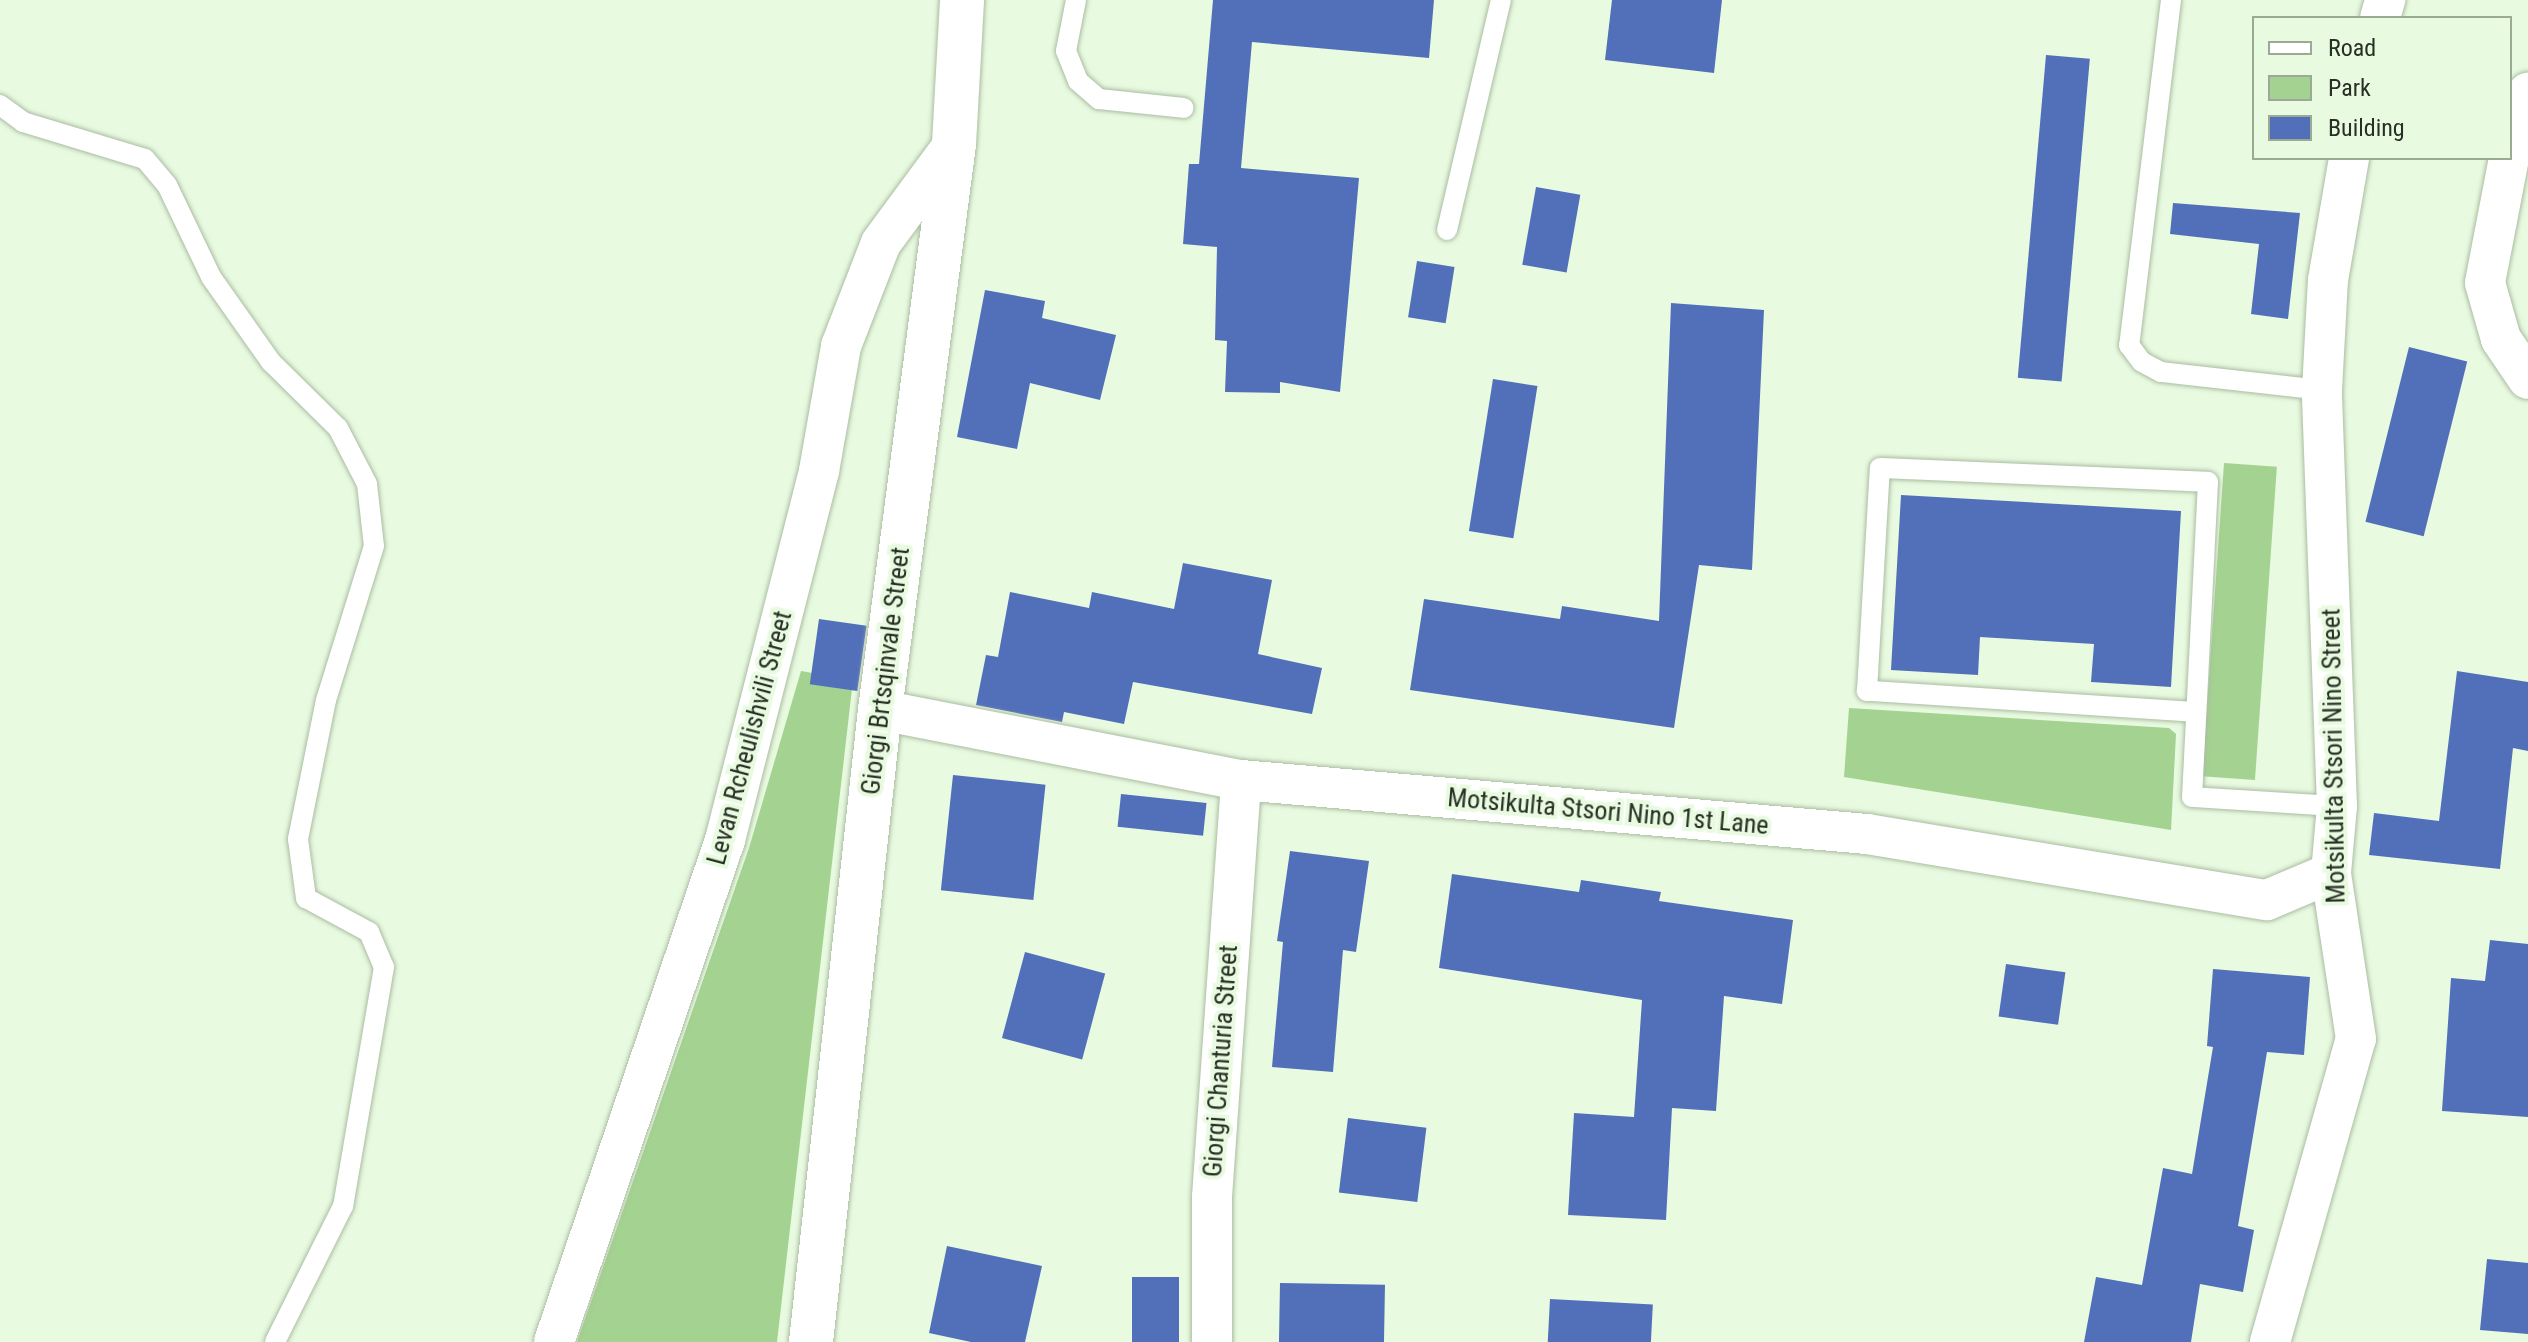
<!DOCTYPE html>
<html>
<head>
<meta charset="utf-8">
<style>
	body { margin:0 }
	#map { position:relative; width:2528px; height:1342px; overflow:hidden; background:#e8fbe0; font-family:"Roboto Condensed",sans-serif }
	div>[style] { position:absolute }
	.green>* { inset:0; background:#a4d290; transform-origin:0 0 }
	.building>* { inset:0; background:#526fba; transform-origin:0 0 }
	.roads { filter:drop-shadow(0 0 2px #aabca2) drop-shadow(0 0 2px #aabca2) }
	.lane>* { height:20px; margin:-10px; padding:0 10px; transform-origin:10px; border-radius:10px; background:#fff }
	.street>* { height:40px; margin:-20px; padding:0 20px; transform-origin:20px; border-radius:20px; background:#fff }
	.secondary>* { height:44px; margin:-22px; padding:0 22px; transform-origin:22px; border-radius:22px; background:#fff }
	span { translate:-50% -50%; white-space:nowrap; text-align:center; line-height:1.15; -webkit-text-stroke:8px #e8fbe0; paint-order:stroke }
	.street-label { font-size:26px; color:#282f25 }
	.legend { position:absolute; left:2252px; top:16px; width:260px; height:144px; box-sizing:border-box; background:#e8fbe0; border:2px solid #9ba995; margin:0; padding:10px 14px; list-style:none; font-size:24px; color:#282f25 }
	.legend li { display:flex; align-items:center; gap:16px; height:40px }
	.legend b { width:40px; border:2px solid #9ba995 }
</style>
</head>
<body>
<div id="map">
	<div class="green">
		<i style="left:2224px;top:463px;width:53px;height:314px;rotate:4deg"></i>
		<i style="clip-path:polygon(801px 671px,853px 680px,777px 1342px,577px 1342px,749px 848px)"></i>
		<i style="clip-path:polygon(1849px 708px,2169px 728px,2176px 734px,2171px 830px,1844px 777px)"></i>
	</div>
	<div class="building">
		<i style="clip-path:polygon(1213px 0,1434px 0,1429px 58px,1252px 42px,1241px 168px,1359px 178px,1340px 392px,1280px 382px,1280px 393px,1225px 392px,1227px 341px,1215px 340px,1217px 247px,1183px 244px,1189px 164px,1199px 164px)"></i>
		<i style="clip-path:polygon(1612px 0,1722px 0,1714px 73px,1605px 60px)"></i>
		<i style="left:2046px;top:55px;width:44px;height:324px;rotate:5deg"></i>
		<i style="left:1536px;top:187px;width:45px;height:79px;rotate:10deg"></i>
		<i style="clip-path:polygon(2173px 203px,2300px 213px,2288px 319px,2251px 314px,2259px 244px,2170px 234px)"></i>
		<i style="left:1417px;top:261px;width:38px;height:57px;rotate:9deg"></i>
		<i style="clip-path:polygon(985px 290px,1045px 301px,1042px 318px,1116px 335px,1100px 400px,1030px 383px,1017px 449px,957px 437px)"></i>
		<i style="clip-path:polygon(1671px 303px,1764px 310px,1752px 570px,1699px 565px,1674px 728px,1410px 690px,1424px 599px,1560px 619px,1562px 606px,1659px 621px)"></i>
		<i style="left:2409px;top:347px;width:60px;height:180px;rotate:14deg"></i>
		<i style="left:1493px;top:379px;width:45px;height:154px;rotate:9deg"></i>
		<i style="clip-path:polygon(1901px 495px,2181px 511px,2171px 687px,2091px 682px,2094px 644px,1980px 637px,1978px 675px,1891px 670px)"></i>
		<i style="clip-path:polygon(1183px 563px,1272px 580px,1258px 654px,1322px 668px,1312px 714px,1133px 682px,1124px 724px,1064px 712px,1062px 722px,976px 705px,986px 655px,998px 657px,1010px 592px,1089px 608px,1092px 592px,1174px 609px)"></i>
		<i style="left:819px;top:619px;width:48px;height:66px;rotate:8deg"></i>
		<i style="clip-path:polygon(2457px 671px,2528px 682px,2528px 751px,2513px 748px,2500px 869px,2369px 855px,2374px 813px,2439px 821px)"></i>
		<i style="left:953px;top:775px;width:93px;height:116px;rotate:6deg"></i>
		<i style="left:1121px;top:794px;width:86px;height:33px;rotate:6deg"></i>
		<i style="clip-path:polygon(1290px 851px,1369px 861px,1356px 952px,1343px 950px,1333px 1072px,1272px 1067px,1283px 942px,1277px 941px)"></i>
		<i style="clip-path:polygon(1452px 874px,1579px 892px,1581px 880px,1661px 892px,1659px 901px,1793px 920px,1782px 1004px,1724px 996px,1716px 1111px,1672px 1108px,1666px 1220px,1568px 1215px,1574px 1113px,1634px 1117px,1642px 1000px,1439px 968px)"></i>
		<i style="clip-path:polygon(2490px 940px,2528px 944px,2528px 1117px,2442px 1111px,2451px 978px,2485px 981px)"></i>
		<i style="left:1025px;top:952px;width:83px;height:89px;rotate:15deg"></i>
		<i style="left:2006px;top:964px;width:60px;height:53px;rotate:8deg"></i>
		<i style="clip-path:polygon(2213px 969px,2310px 977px,2304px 1055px,2267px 1052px,2238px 1226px,2254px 1230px,2243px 1292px,2200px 1284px,2191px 1342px,2084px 1342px,2096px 1277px,2142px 1285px,2163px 1168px,2192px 1174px,2213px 1047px,2207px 1046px)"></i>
		<i style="left:1348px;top:1118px;width:79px;height:75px;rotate:7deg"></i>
		<i style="clip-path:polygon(947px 1246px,1042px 1266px,1025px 1342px,971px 1342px,929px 1333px)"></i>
		<i style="clip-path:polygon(2487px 1259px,2528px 1263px,2528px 1334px,2480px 1330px)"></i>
		<i style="left:1132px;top:1277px;width:47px;height:65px"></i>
		<i style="left:1280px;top:1283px;width:105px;height:59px;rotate:1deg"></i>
		<i style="left:1550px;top:1299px;width:103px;height:43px;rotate:3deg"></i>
	</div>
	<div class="roads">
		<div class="lane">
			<i style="left:1076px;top:0;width:52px;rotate:101.1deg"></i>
			<i style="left:1066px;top:51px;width:32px;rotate:68deg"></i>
			<i style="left:1078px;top:81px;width:28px;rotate:41deg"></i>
			<i style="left:1099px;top:99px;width:85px;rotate:6deg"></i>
			<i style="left:2171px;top:0;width:348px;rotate:96.9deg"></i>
			<i style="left:2129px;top:345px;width:21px;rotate:53deg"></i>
			<i style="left:2142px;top:362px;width:21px;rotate:28deg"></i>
			<i style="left:2161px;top:372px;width:162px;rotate:6.4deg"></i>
			<i style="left:0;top:105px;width:29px;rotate:36deg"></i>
			<i style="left:23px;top:122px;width:127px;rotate:16.9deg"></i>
			<i style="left:145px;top:159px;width:34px;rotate:50deg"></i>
			<i style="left:167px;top:185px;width:102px;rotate:64.4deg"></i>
			<i style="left:211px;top:277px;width:104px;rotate:54.8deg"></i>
			<i style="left:271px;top:362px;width:94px;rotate:44.6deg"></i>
			<i style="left:338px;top:428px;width:63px;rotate:62.6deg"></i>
			<i style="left:367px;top:484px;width:62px;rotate:83.6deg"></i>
			<i style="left:374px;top:546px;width:161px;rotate:107.3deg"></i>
			<i style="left:326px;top:700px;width:142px;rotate:101.4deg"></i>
			<i style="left:298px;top:839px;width:60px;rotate:82.3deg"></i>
			<i style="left:306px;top:898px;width:72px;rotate:28.4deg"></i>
			<i style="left:369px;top:932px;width:38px;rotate:67deg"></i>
			<i style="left:384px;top:967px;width:242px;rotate:99.7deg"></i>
			<i style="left:343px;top:1206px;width:152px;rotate:116.6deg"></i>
			<i style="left:1447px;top:230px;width:236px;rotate:-76.8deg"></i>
			<i style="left:2196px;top:712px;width:330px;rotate:-176.3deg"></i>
			<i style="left:1867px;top:691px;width:223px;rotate:-86.7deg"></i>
			<i style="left:1880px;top:468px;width:328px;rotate:2.4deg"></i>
			<i style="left:2208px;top:482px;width:315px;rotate:92.9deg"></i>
			<i style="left:2192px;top:797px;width:145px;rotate:3.6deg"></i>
		</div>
		<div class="street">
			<i style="left:2380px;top:18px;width:19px;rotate:-74deg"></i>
			<i style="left:2510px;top:155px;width:65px;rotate:-73.8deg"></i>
			<i style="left:2509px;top:158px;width:127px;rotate:100.9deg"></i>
			<i style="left:2485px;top:283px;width:58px;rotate:74.1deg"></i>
			<i style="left:2501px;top:339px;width:48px;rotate:56deg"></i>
			<i style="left:880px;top:710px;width:368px;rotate:11deg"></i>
			<i style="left:1241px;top:780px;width:628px;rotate:4.93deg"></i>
			<i style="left:1867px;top:834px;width:405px;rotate:9.4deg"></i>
			<i style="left:2267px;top:900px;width:69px;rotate:-22.9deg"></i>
			<i style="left:554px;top:1342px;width:530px;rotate:-71.19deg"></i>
			<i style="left:725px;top:840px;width:381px;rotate:-75.7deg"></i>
			<i style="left:819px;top:471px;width:127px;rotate:-80deg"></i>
			<i style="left:841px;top:346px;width:110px;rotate:-68.8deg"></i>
			<i style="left:881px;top:243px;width:123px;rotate:-53.6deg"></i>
			<i style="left:1212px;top:1342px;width:145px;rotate:-90deg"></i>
			<i style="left:1212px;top:1197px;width:418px;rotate:-86deg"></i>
			<i style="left:2270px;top:1342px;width:315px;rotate:-74.2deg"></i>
			<i style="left:2356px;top:1039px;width:168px;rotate:-98.6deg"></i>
			<i style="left:2331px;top:873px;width:67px;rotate:-84.9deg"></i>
			<i style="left:2337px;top:806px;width:416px;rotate:-92.1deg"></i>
			<i style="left:2322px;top:390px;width:110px;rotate:-86.9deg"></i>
			<i style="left:2328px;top:280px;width:124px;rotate:-80.2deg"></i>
		</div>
		<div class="secondary">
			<i style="left:811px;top:1342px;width:636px;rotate:-83.77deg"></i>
			<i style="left:880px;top:710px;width:571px;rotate:-82.55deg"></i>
			<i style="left:954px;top:144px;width:144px;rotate:-86.8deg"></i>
		</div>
	</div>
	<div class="street-label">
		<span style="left:886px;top:671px;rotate:-83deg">Giorgi Brtsqinvale Street</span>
		<span style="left:750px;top:738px;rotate:-75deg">Levan Rcheulishvili Street</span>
		<span style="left:2334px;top:756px;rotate:-91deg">Motsikulta Stsori Nino Street</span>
		<span style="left:1608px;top:812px;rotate:5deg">Motsikulta Stsori Nino 1st Lane</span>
		<span style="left:1221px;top:1061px;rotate:-86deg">Giorgi Chanturia Street</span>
	</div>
	<ul class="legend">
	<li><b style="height:10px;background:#fff"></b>Road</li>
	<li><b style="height:22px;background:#a4d290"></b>Park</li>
	<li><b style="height:22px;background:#526fba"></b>Building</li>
	</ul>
</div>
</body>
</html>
